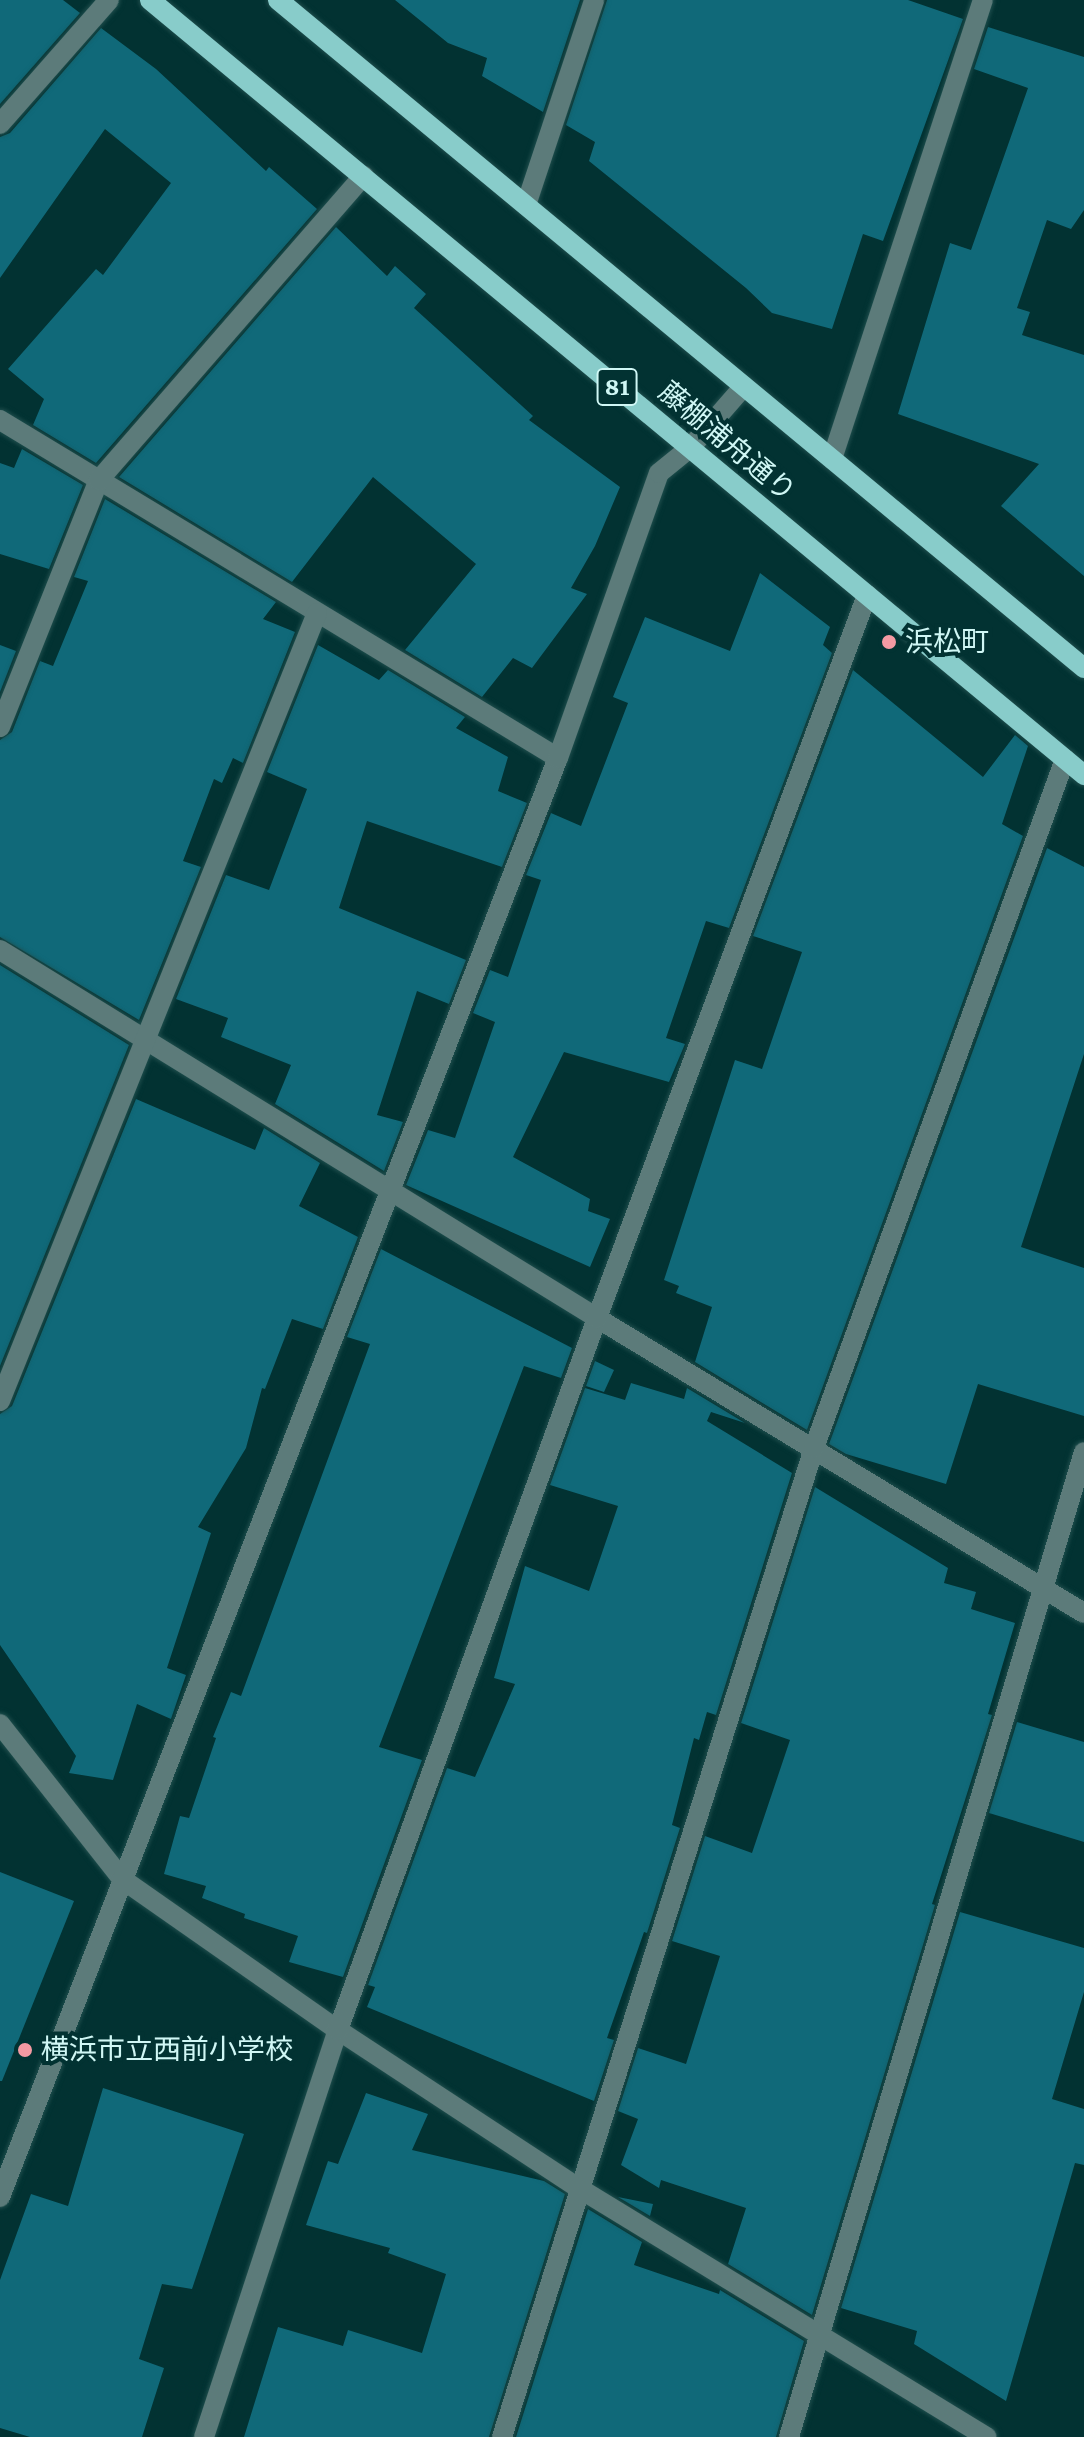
<!DOCTYPE html>
<html>
<head>
<meta charset="utf-8">
<style>
	body { margin:0 }
	#map { position:relative; width:1084px; height:2437px; overflow:hidden; background:#023232; font-family:"Crimson Pro","Noto Sans JP",serif }
	div>[style] { position:absolute }
	.building>* { inset:0; background:#106979 }
	.roads { filter:drop-shadow(0 0 2px #1f4e4d) drop-shadow(0 0 2px #1f4e4d) }
	.minor>* { height:20px; margin:-10px; padding:0 10px; transform-origin:10px; border-radius:10px; background:#5c7b7a }
	.major>* { height:20px; margin:-10px; padding:0 10px; transform-origin:10px; border-radius:10px; background:#88ccca }
	.dots>* { width:22px; height:22px; translate:-50% -50%; box-sizing:border-box; border:4px solid #023232; border-radius:50% }
	span { translate:-50% -50%; white-space:nowrap; text-align:center; line-height:1.15; -webkit-text-stroke:8px #023232; paint-order:stroke }
	.shield-label span { padding:2px 6px; background:#023232; border:2px solid; border-radius:6px; -webkit-text-stroke-width:0 }
	.shield-label { font-size:26px; color:#d0f7f5; font-weight:700 }
	.street-label { font-size:28px; color:#d0f7f5 }
	.poi-label { font-size:28px; color:#d0f7f5 }
	.left { translate:0 -50%; text-align:left }
</style>
</head>
<body>
<div id="map">
	<div class="building">
		<i style="clip-path:polygon(0 0,63px 0,80px 13px,0 104px)"></i>
		<i style="clip-path:polygon(395px 0,580px 0,543px 112px,482px 76px,487px 58px,448px 43px)"></i>
		<i style="clip-path:polygon(607px 0,908px 0,963px 19px,883px 241px,863px 234px,832px 329px,772px 313px,746px 288px,589px 161px,595px 142px,566px 125px)"></i>
		<i style="clip-path:polygon(988px 27px,1084px 57px,1084px 210px,1071px 229px,1047px 220px,1017px 308px,1030px 312px,1022px 335px,1084px 355px,1084px 576px,1001px 506px,1039px 464px,898px 414px,950px 243px,971px 250px,1028px 88px,974px 69px)"></i>
		<i style="clip-path:polygon(101px 28px,156px 69px,266px 171px,269px 167px,317px 209px,96px 463px,33px 425px,44px 399px,8px 369px,96px 269px,103px 275px,171px 183px,105px 129px,0 278px,0 137px,10px 133px)"></i>
		<i style="clip-path:polygon(336px 227px,387px 276px,395px 266px,426px 294px,414px 308px,533px 416px,529px 420px,620px 487px,595px 546px,571px 588px,587px 594px,532px 668px,513px 658px,482px 697px,405px 650px,476px 564px,373px 477px,292px 582px,119px 477px)"></i>
		<i style="clip-path:polygon(22px 449px,83px 485px,49px 569px,0 554px,0 463px,14px 468px)"></i>
		<i style="clip-path:polygon(105px 499px,276px 602px,263px 619px,295px 632px,243px 763px,233px 758px,222px 783px,214px 779px,183px 861px,201px 867px,139px 1020px,0 937px,0 740px,12px 732px,40px 661px,53px 666px,88px 581px,74px 577px)"></i>
		<i style="clip-path:polygon(760px 573px,830px 627px,823px 645px,832px 653px,729px 928px,706px 921px,666px 1038px,685px 1044px,669px 1082px,564px 1052px,513px 1157px,590px 1199px,588px 1211px,610px 1219px,590px 1267px,406px 1185px,428px 1130px,455px 1138px,495px 1022px,473px 1013px,490px 970px,508px 977px,541px 880px,526px 875px,551px 813px,581px 826px,628px 703px,613px 697px,645px 617px,730px 651px)"></i>
		<i style="clip-path:polygon(0 645px,16px 651px,0 692px)"></i>
		<i style="clip-path:polygon(318px 645px,379px 680px,388px 670px,465px 717px,456px 728px,508px 757px,498px 791px,527px 803px,502px 867px,367px 821px,339px 908px,466px 960px,449px 1004px,417px 991px,377px 1115px,403px 1122px,384px 1171px,275px 1104px,291px 1065px,221px 1037px,228px 1018px,176px 999px,226px 875px,269px 890px,307px 789px,267px 772px)"></i>
		<i style="clip-path:polygon(853px 670px,983px 777px,1015px 735px,1028px 746px,1002px 824px,1023px 836px,807px 1430px,695px 1362px,712px 1307px,676px 1293px,679px 1286px,664px 1280px,735px 1060px,762px 1069px,802px 952px,753px 936px)"></i>
		<i style="clip-path:polygon(1047px 848px,1084px 867px,1084px 1054px,1021px 1247px,1084px 1268px,1084px 1416px,978px 1384px,946px 1484px,846px 1454px,829px 1444px)"></i>
		<i style="clip-path:polygon(0 965px,129px 1045px,0 1366px)"></i>
		<i style="clip-path:polygon(136px 1099px,255px 1150px,264px 1128px,320px 1163px,299px 1206px,358px 1237px,323px 1329px,292px 1319px,265px 1389px,262px 1388px,246px 1448px,198px 1527px,211px 1533px,167px 1668px,186px 1675px,171px 1719px,137px 1704px,113px 1780px,69px 1773px,76px 1756px,0 1645px,0 1414px,12px 1406px)"></i>
		<i style="clip-path:polygon(381px 1249px,572px 1348px,561px 1378px,524px 1366px,379px 1747px,422px 1760px,343px 1977px,289px 1962px,298px 1936px,244px 1918px,245px 1914px,202px 1898px,206px 1886px,164px 1874px,180px 1816px,189px 1818px,216px 1738px,213px 1737px,231px 1692px,241px 1696px,370px 1344px,347px 1337px)"></i>
		<i style="clip-path:polygon(595px 1361px,614px 1370px,604px 1392px,586px 1386px)"></i>
		<i style="clip-path:polygon(631px 1383px,684px 1399px,687px 1388px,745px 1423px,711px 1412px,707px 1421px,792px 1473px,716px 1715px,707px 1712px,699px 1740px,694px 1738px,672px 1825px,680px 1828px,647px 1933px,644px 1932px,607px 2038px,614px 2040px,594px 2101px,367px 2007px,375px 1987px,368px 1985px,447px 1768px,475px 1777px,515px 1684px,494px 1678px,525px 1566px,589px 1591px,618px 1506px,550px 1485px,585px 1388px,625px 1400px)"></i>
		<i style="clip-path:polygon(815px 1487px,948px 1568px,944px 1583px,976px 1592px,971px 1609px,1015px 1623px,988px 1714px,992px 1715px,932px 1904px,935px 1905px,812px 2315px,728px 2264px,746px 2208px,661px 2180px,659px 2188px,621px 2165px,638px 2119px,618px 2111px,638px 2048px,686px 2064px,720px 1956px,672px 1941px,705px 1836px,752px 1853px,790px 1740px,741px 1723px)"></i>
		<i style="clip-path:polygon(1017px 1722px,1084px 1742px,1084px 1842px,989px 1813px)"></i>
		<i style="clip-path:polygon(0 1872px,74px 1901px,2px 2081px,0 2081px)"></i>
		<i style="clip-path:polygon(960px 1912px,1084px 1948px,1084px 1992px,1052px 2099px,1084px 2109px,1084px 2165px,1075px 2163px,1006px 2401px,914px 2344px,917px 2331px,841px 2308px)"></i>
		<i style="clip-path:polygon(103px 2088px,244px 2134px,192px 2289px,162px 2284px,139px 2359px,164px 2368px,142px 2437px,30px 2437px,0 2428px,0 2280px,31px 2194px,68px 2206px)"></i>
		<i style="clip-path:polygon(366px 2093px,428px 2114px,412px 2150px,544px 2181px,565px 2194px,489px 2437px,244px 2437px,278px 2327px,343px 2346px,348px 2330px,422px 2353px,446px 2274px,388px 2253px,390px 2248px,306px 2225px,328px 2161px,338px 2164px)"></i>
		<i style="clip-path:polygon(618px 2197px,653px 2204px,650px 2216px)"></i>
		<i style="clip-path:polygon(588px 2209px,642px 2242px,634px 2265px,719px 2294px,720px 2290px,804px 2341px,776px 2437px,516px 2437px)"></i>
	</div>
	<div class="roads">
		<div class="minor">
			<i style="left:0;top:124px;width:165px;rotate:-48.7deg"></i>
			<i style="left:526px;top:205px;width:216px;rotate:-71.6deg"></i>
			<i style="left:0;top:420px;width:652px;rotate:31.2deg"></i>
			<i style="left:832px;top:459px;width:483px;rotate:-71.8deg"></i>
			<i style="left:0;top:727px;width:266px;rotate:-68.2deg"></i>
			<i style="left:99px;top:480px;width:403px;rotate:-49deg"></i>
			<i style="left:0;top:950px;width:701px;rotate:31.65deg"></i>
			<i style="left:597px;top:1318px;width:569px;rotate:31.21deg"></i>
			<i style="left:0;top:1401px;width:849px;rotate:-68.09deg"></i>
			<i style="left:0;top:1724px;width:197px;rotate:51.8deg"></i>
			<i style="left:122px;top:1879px;width:264px;rotate:35deg"></i>
			<i style="left:338px;top:2030px;width:292px;rotate:33.3deg"></i>
			<i style="left:582px;top:2190px;width:474px;rotate:31.4deg"></i>
			<i style="left:0;top:2197px;width:1543px;rotate:-68.81deg"></i>
			<i style="left:558px;top:758px;width:302px;rotate:-70.5deg"></i>
			<i style="left:659px;top:473px;width:40px;rotate:-39deg"></i>
			<i style="left:690px;top:448px;width:82px;rotate:-48.9deg"></i>
			<i style="left:204px;top:2437px;width:428px;rotate:-71.8deg"></i>
			<i style="left:338px;top:2030px;width:758px;rotate:-70.01deg"></i>
			<i style="left:597px;top:1318px;width:772px;rotate:-69.52deg"></i>
			<i style="left:502px;top:2437px;width:1037px;rotate:-72.49deg"></i>
			<i style="left:814px;top:1448px;width:733px;rotate:-69.98deg"></i>
			<i style="left:789px;top:2437px;width:1028px;rotate:-73.33deg"></i>
		</div>
		<div class="major">
			<i style="left:150px;top:0;width:1214px;rotate:39.68deg"></i>
			<i style="left:278px;top:0;width:1047px;rotate:39.65deg"></i>
		</div>
	</div>
	<div class="dots">
		<i style="left:889px;top:642px;background:#f49aa3"></i>
		<i style="left:25px;top:2050px;background:#f49aa3"></i>
	</div>
	<div class="shield-label">
		<span style="left:617px;top:387px">81</span>
	</div>
	<div class="street-label">
		<span style="left:727px;top:442px;rotate:40deg">藤棚浦舟通り</span>
	</div>
	<div class="poi-label">
		<span class="left" style="left:905px;top:642px">浜松町</span>
		<span class="left" style="left:41px;top:2050px">横浜市立西前小学校</span>
	</div>
</div>
</body>
</html>
